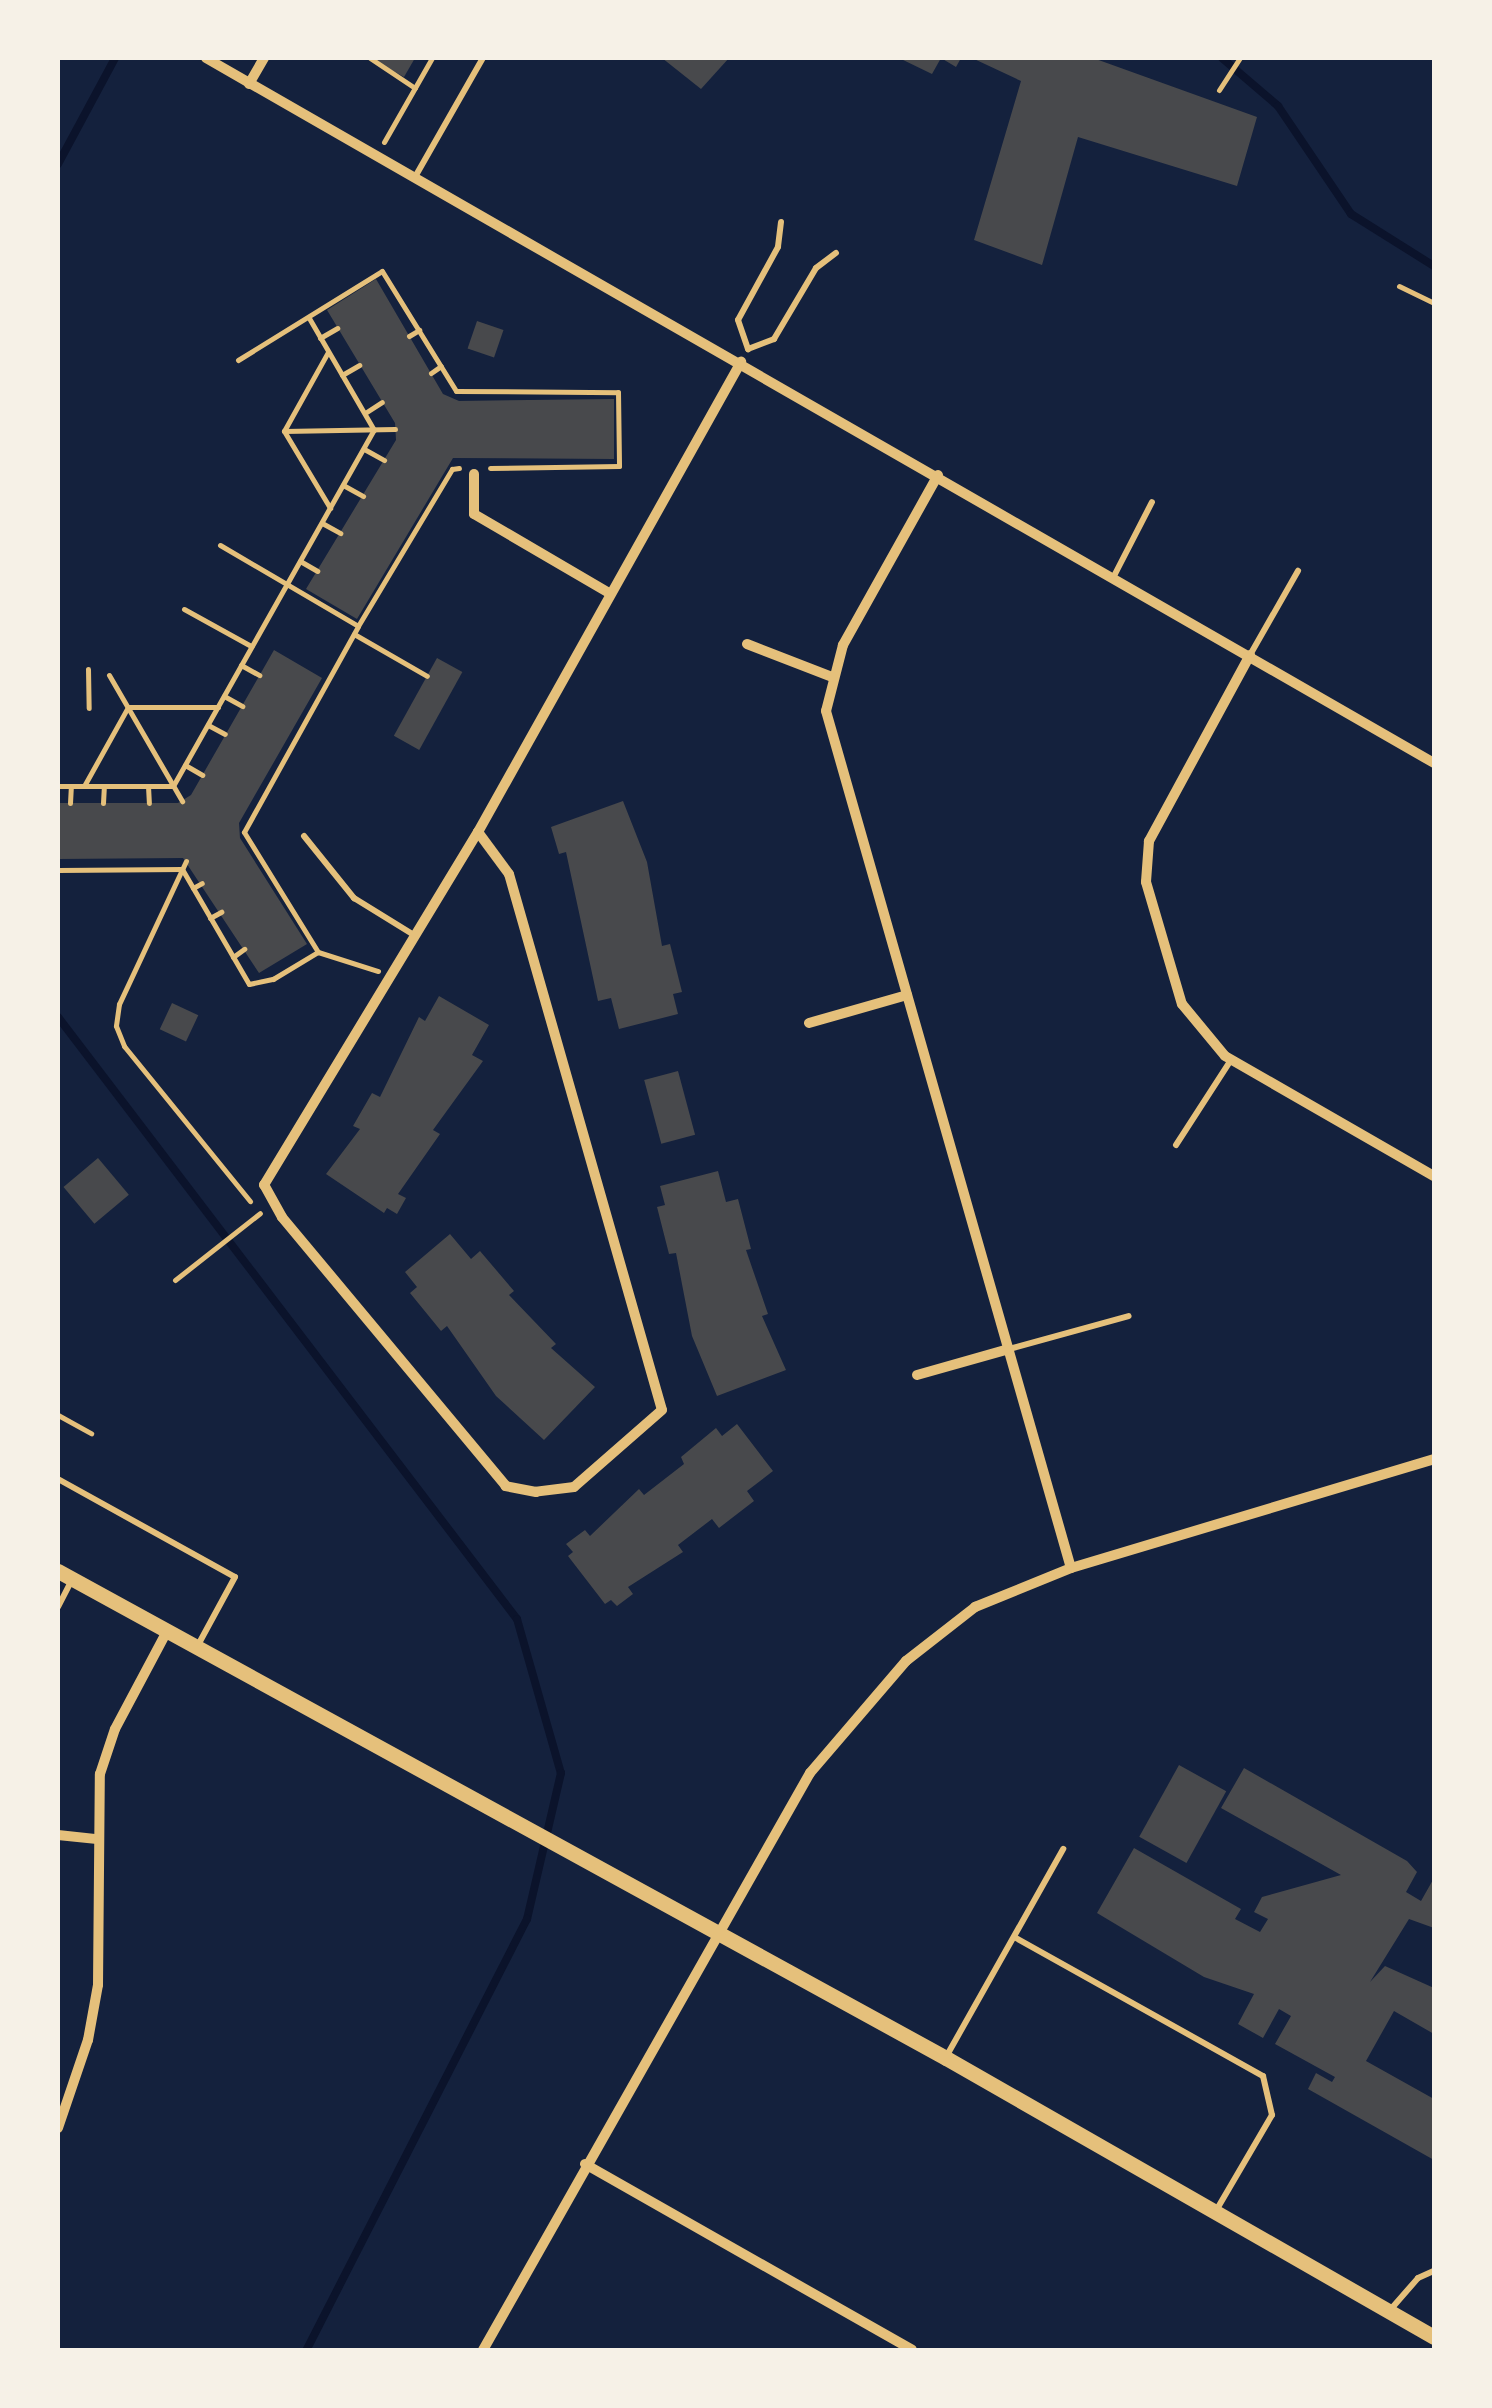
<!DOCTYPE html>
<html>
<head>
<meta charset="utf-8">
<style>
	body { margin:0 }
	#map { position:relative; width:1492px; height:2408px; overflow:hidden; background:#14213d; font-family:Spectral,serif }
	div>[style] { position:absolute }
	.stream>* { height:8px; margin:-4px; padding:0 4px; transform-origin:4px; border-radius:4px; background:#0b132b }
	.building>* { inset:0; background:#48494c; transform-origin:0 0 }
	.path>* { height:5px; margin:-2.5px; padding:0 2.5px; transform-origin:2.5px; border-radius:2.5px; background:#e5c07b }
	.service>* { height:6px; margin:-3px; padding:0 3px; transform-origin:3px; border-radius:3px; background:#e5c07b }
	.minor>* { height:10px; margin:-5px; padding:0 5px; transform-origin:5px; border-radius:5px; background:#e5c07b }
	.tertiary>* { height:15px; margin:-7.5px; padding:0 7.5px; transform-origin:7.5px; border-radius:7.5px; background:#e5c07b }
	span { translate:-50% -50%; white-space:nowrap; text-align:center; line-height:1.15; -webkit-text-stroke:8px #f6f1e7; paint-order:stroke }
	.frame { position:absolute; inset:0; border:60px solid #f6f1e7; pointer-events:none }
</style>
</head>
<body>
<div id="map">
	<div class="stream">
		<i style="left:1222px;top:58px;width:74px;rotate:40.6deg"></i>
		<i style="left:1278px;top:106px;width:130px;rotate:55.9deg"></i>
		<i style="left:1351px;top:214px;width:98px;rotate:32.1deg"></i>
		<i style="left:58px;top:164px;width:120px;rotate:-61.7deg"></i>
		<i style="left:58px;top:1017px;width:757px;rotate:52.68deg"></i>
		<i style="left:517px;top:1619px;width:160px;rotate:74.1deg"></i>
		<i style="left:561px;top:1773px;width:150px;rotate:103.1deg"></i>
		<i style="left:527px;top:1919px;width:484px;rotate:117.1deg"></i>
	</div>
	<div class="building">
		<i style="clip-path:polygon(370px 58px,415px 58px,404px 77px)"></i>
		<i style="clip-path:polygon(662px 58px,729px 58px,701px 89px)"></i>
		<i style="clip-path:polygon(899px 58px,961px 58px,956px 67px,941px 58px,932px 74px)"></i>
		<i style="clip-path:polygon(972px 58px,1093px 58px,1257px 117px,1237px 186px,1078px 137px,1042px 265px,974px 240px,1021px 81px)"></i>
		<i style="clip-path:polygon(376px 279px,443px 394px,459px 401px,614px 399px,614px 459px,453px 458px,357px 619px,306px 589px,396px 440px,395px 423px,327px 310px)"></i>
		<i style="left:477px;top:321px;width:28px;height:29px;rotate:19deg"></i>
		<i style="clip-path:polygon(274px 650px,322px 678px,239px 823px,240px 838px,307px 944px,259px 973px,183px 858px,58px 859px,58px 803px,178px 803px,191px 795px)"></i>
		<i style="left:437px;top:658px;width:29px;height:89px;rotate:29deg"></i>
		<i style="clip-path:polygon(623px 801px,647px 862px,662px 946px,670px 944px,682px 992px,673px 994px,678px 1014px,619px 1029px,611px 998px,598px 1001px,566px 852px,559px 854px,551px 827px)"></i>
		<i style="clip-path:polygon(439px 996px,489px 1025px,472px 1055px,483px 1061px,433px 1130px,440px 1134px,398px 1194px,406px 1198px,397px 1214px,387px 1208px,384px 1213px,326px 1174px,360px 1129px,353px 1126px,372px 1093px,380px 1097px,419px 1017px,425px 1021px)"></i>
		<i style="left:172px;top:1003px;width:29px;height:29px;rotate:25deg"></i>
		<i style="left:678px;top:1071px;width:66px;height:35px;rotate:75deg"></i>
		<i style="left:98px;top:1158px;width:48px;height:45px;rotate:50deg"></i>
		<i style="clip-path:polygon(718px 1171px,726px 1202px,738px 1199px,751px 1249px,746px 1250px,768px 1314px,762px 1316px,786px 1370px,717px 1396px,692px 1336px,676px 1253px,669px 1254px,657px 1207px,665px 1205px,660px 1186px)"></i>
		<i style="clip-path:polygon(450px 1234px,471px 1259px,480px 1251px,514px 1291px,509px 1295px,556px 1344px,551px 1348px,595px 1387px,544px 1440px,496px 1396px,447px 1326px,441px 1331px,410px 1293px,417px 1287px,405px 1272px)"></i>
		<i style="clip-path:polygon(737px 1424px,773px 1471px,747px 1491px,754px 1501px,719px 1528px,712px 1519px,678px 1545px,683px 1552px,628px 1587px,633px 1594px,617px 1606px,611px 1600px,605px 1604px,568px 1556px,573px 1552px,566px 1544px,585px 1530px,590px 1536px,639px 1489px,644px 1495px,684px 1464px,681px 1457px,716px 1428px,722px 1436px)"></i>
		<i style="left:1179px;top:1765px;width:54px;height:82px;rotate:29deg"></i>
		<i style="clip-path:polygon(1244px 1768px,1407px 1861px,1417px 1872px,1406px 1892px,1421px 1901px,1434px 1878px,1434px 1928px,1409px 1919px,1370px 1982px,1385px 1966px,1434px 1988px,1434px 2034px,1394px 2011px,1366px 2061px,1434px 2099px,1434px 2160px,1308px 2089px,1316px 2073px,1332px 2082px,1335px 2077px,1275px 2044px,1291px 2016px,1279px 2009px,1263px 2038px,1238px 2024px,1254px 1994px,1204px 1977px,1097px 1913px,1134px 1848px,1241px 1909px,1235px 1919px,1260px 1932px,1268px 1919px,1254px 1912px,1262px 1897px,1341px 1875px,1221px 1808px)"></i>
	</div>
	<div class="path">
		<i style="left:370px;top:58px;width:54px;rotate:33.7deg"></i>
		<i style="left:1219px;top:90px;width:38px;rotate:-57deg"></i>
		<i style="left:384px;top:142px;width:97px;rotate:-60.3deg"></i>
		<i style="left:1399px;top:286px;width:39px;rotate:26deg"></i>
		<i style="left:409px;top:336px;width:12px;rotate:-31deg"></i>
		<i style="left:320px;top:338px;width:20px;rotate:-30deg"></i>
		<i style="left:238px;top:360px;width:169px;rotate:-31.7deg"></i>
		<i style="left:382px;top:271px;width:141px;rotate:58.3deg"></i>
		<i style="left:456px;top:391px;width:162px;rotate:0.4deg"></i>
		<i style="left:618px;top:392px;width:74px;rotate:89.2deg"></i>
		<i style="left:619px;top:466px;width:129px;rotate:179.1deg"></i>
		<i style="left:431px;top:373px;width:12px;rotate:-35deg"></i>
		<i style="left:342px;top:375px;width:20px;rotate:-30deg"></i>
		<i style="left:365px;top:413px;width:20px;rotate:-33deg"></i>
		<i style="left:284px;top:431px;width:111px;rotate:-1deg"></i>
		<i style="left:284px;top:431px;width:90px;rotate:-60.9deg"></i>
		<i style="left:284px;top:431px;width:90px;rotate:59.1deg"></i>
		<i style="left:364px;top:449px;width:23px;rotate:29deg"></i>
		<i style="left:343px;top:485px;width:23px;rotate:29deg"></i>
		<i style="left:322px;top:523px;width:21px;rotate:29deg"></i>
		<i style="left:220px;top:545px;width:160px;rotate:30.4deg"></i>
		<i style="left:300px;top:561px;width:20px;rotate:30deg"></i>
		<i style="left:184px;top:609px;width:77px;rotate:28.9deg"></i>
		<i style="left:354px;top:634px;width:84px;rotate:29.9deg"></i>
		<i style="left:241px;top:665px;width:21px;rotate:29deg"></i>
		<i style="left:88px;top:669px;width:39px;rotate:89deg"></i>
		<i style="left:109px;top:675px;width:146px;rotate:59.9deg"></i>
		<i style="left:224px;top:696px;width:21px;rotate:29deg"></i>
		<i style="left:208px;top:725px;width:19px;rotate:28deg"></i>
		<i style="left:185px;top:765px;width:20px;rotate:30deg"></i>
		<i style="left:58px;top:786px;width:115px"></i>
		<i style="left:173px;top:786px;width:409px;rotate:-60.6deg"></i>
		<i style="left:374px;top:430px;width:129px;rotate:-120.1deg"></i>
		<i style="left:84px;top:786px;width:90px;rotate:-60.9deg"></i>
		<i style="left:128px;top:707px;width:90px"></i>
		<i style="left:148px;top:786px;width:17px;rotate:87deg"></i>
		<i style="left:70px;top:803px;width:17px;rotate:-87deg"></i>
		<i style="left:103px;top:803px;width:17px;rotate:-87deg"></i>
		<i style="left:186px;top:861px;width:158px;rotate:115.1deg"></i>
		<i style="left:119px;top:1004px;width:22px;rotate:98deg"></i>
		<i style="left:116px;top:1026px;width:22px;rotate:68deg"></i>
		<i style="left:124px;top:1046px;width:200px;rotate:50.9deg"></i>
		<i style="left:58px;top:870px;width:124px;rotate:-0.5deg"></i>
		<i style="left:182px;top:869px;width:133px;rotate:59.8deg"></i>
		<i style="left:249px;top:984px;width:25px;rotate:-12deg"></i>
		<i style="left:273px;top:979px;width:52px;rotate:-31deg"></i>
		<i style="left:318px;top:952px;width:141px;rotate:-121.7deg"></i>
		<i style="left:244px;top:832px;width:235px;rotate:-61deg"></i>
		<i style="left:358px;top:626px;width:183px;rotate:-59.1deg"></i>
		<i style="left:452px;top:469px;width:7px;rotate:-8deg"></i>
		<i style="left:193px;top:888px;width:10px;rotate:-29deg"></i>
		<i style="left:210px;top:918px;width:13px;rotate:-29deg"></i>
		<i style="left:318px;top:952px;width:63px;rotate:17.6deg"></i>
		<i style="left:233px;top:957px;width:14px;rotate:-36deg"></i>
		<i style="left:175px;top:1280px;width:108px;rotate:-38.2deg"></i>
		<i style="left:58px;top:1415px;width:38px;rotate:29deg"></i>
	</div>
	<div class="service">
		<i style="left:415px;top:177px;width:137px;rotate:-60.3deg"></i>
		<i style="left:781px;top:222px;width:25px;rotate:97deg"></i>
		<i style="left:778px;top:247px;width:83px;rotate:118.7deg"></i>
		<i style="left:738px;top:320px;width:31px;rotate:71deg"></i>
		<i style="left:748px;top:349px;width:28px;rotate:-21deg"></i>
		<i style="left:774px;top:339px;width:82px;rotate:-59.4deg"></i>
		<i style="left:816px;top:268px;width:25px;rotate:-37deg"></i>
		<i style="left:1114px;top:576px;width:83px;rotate:-62.8deg"></i>
		<i style="left:1250px;top:655px;width:97px;rotate:-60.3deg"></i>
		<i style="left:304px;top:836px;width:80px;rotate:51.1deg"></i>
		<i style="left:354px;top:898px;width:70px;rotate:31.7deg"></i>
		<i style="left:1176px;top:1145px;width:101px;rotate:-57.1deg"></i>
		<i style="left:1009px;top:1349px;width:124px;rotate:-15.4deg"></i>
		<i style="left:58px;top:1479px;width:202px;rotate:29deg"></i>
		<i style="left:235px;top:1577px;width:80px;rotate:118.5deg"></i>
		<i style="left:58px;top:1607px;width:30px;rotate:-63deg"></i>
		<i style="left:1016px;top:1938px;width:283px;rotate:29.2deg"></i>
		<i style="left:1263px;top:2076px;width:40px;rotate:77deg"></i>
		<i style="left:1272px;top:2115px;width:109px;rotate:120.3deg"></i>
		<i style="left:946px;top:2057px;width:239px;rotate:-60.6deg"></i>
		<i style="left:1391px;top:2309px;width:41px;rotate:-48.9deg"></i>
		<i style="left:1418px;top:2278px;width:17px;rotate:-24deg"></i>
	</div>
	<div class="minor">
		<i style="left:206px;top:58px;width:1416px;rotate:29.86deg"></i>
		<i style="left:249px;top:84px;width:30px;rotate:-60deg"></i>
		<i style="left:474px;top:474px;width:40px;rotate:90deg"></i>
		<i style="left:474px;top:514px;width:156px;rotate:30.3deg"></i>
		<i style="left:938px;top:475px;width:195px;rotate:119.2deg"></i>
		<i style="left:843px;top:645px;width:68px;rotate:104.4deg"></i>
		<i style="left:826px;top:711px;width:891px;rotate:74.05deg"></i>
		<i style="left:747px;top:644px;width:91px;rotate:21.2deg"></i>
		<i style="left:1250px;top:655px;width:212px;rotate:118.5deg"></i>
		<i style="left:1149px;top:841px;width:41px;rotate:94.2deg"></i>
		<i style="left:1146px;top:882px;width:127px;rotate:73.6deg"></i>
		<i style="left:1182px;top:1004px;width:67px;rotate:50.4deg"></i>
		<i style="left:1225px;top:1056px;width:241px;rotate:29.9deg"></i>
		<i style="left:478px;top:832px;width:52px;rotate:53.6deg"></i>
		<i style="left:509px;top:874px;width:557px;rotate:74.07deg"></i>
		<i style="left:662px;top:1410px;width:117px;rotate:138.8deg"></i>
		<i style="left:574px;top:1487px;width:38px;rotate:173deg"></i>
		<i style="left:536px;top:1492px;width:31px;rotate:-169deg"></i>
		<i style="left:506px;top:1486px;width:350px;rotate:-129.8deg"></i>
		<i style="left:282px;top:1217px;width:37px;rotate:-119deg"></i>
		<i style="left:264px;top:1185px;width:413px;rotate:-58.8deg"></i>
		<i style="left:478px;top:832px;width:539px;rotate:-60.77deg"></i>
		<i style="left:809px;top:1023px;width:102px;rotate:-15.9deg"></i>
		<i style="left:917px;top:1375px;width:96px;rotate:-15.8deg"></i>
		<i style="left:58px;top:1835px;width:37px;rotate:6deg"></i>
		<i style="left:58px;top:2128px;width:93px;rotate:-71.2deg"></i>
		<i style="left:88px;top:2040px;width:56px;rotate:-79.7deg"></i>
		<i style="left:98px;top:1985px;width:211px;rotate:-89.5deg"></i>
		<i style="left:100px;top:1774px;width:47px;rotate:-71.6deg"></i>
		<i style="left:115px;top:1729px;width:111px;rotate:-62deg"></i>
		<i style="left:585px;top:2164px;width:376px;rotate:29.6deg"></i>
		<i style="left:483px;top:2350px;width:663px;rotate:-60.46deg"></i>
		<i style="left:810px;top:1773px;width:148px;rotate:-49.4deg"></i>
		<i style="left:906px;top:1661px;width:88px;rotate:-38deg"></i>
		<i style="left:975px;top:1607px;width:104px;rotate:-22.1deg"></i>
		<i style="left:1071px;top:1568px;width:379px;rotate:-16.7deg"></i>
	</div>
	<div class="tertiary">
		<i style="left:58px;top:1571px;width:1013px;rotate:28.74deg"></i>
		<i style="left:946px;top:2058px;width:562px;rotate:29.76deg"></i>
	</div>
	<div class="frame"></div>
</div>
</body>
</html>
